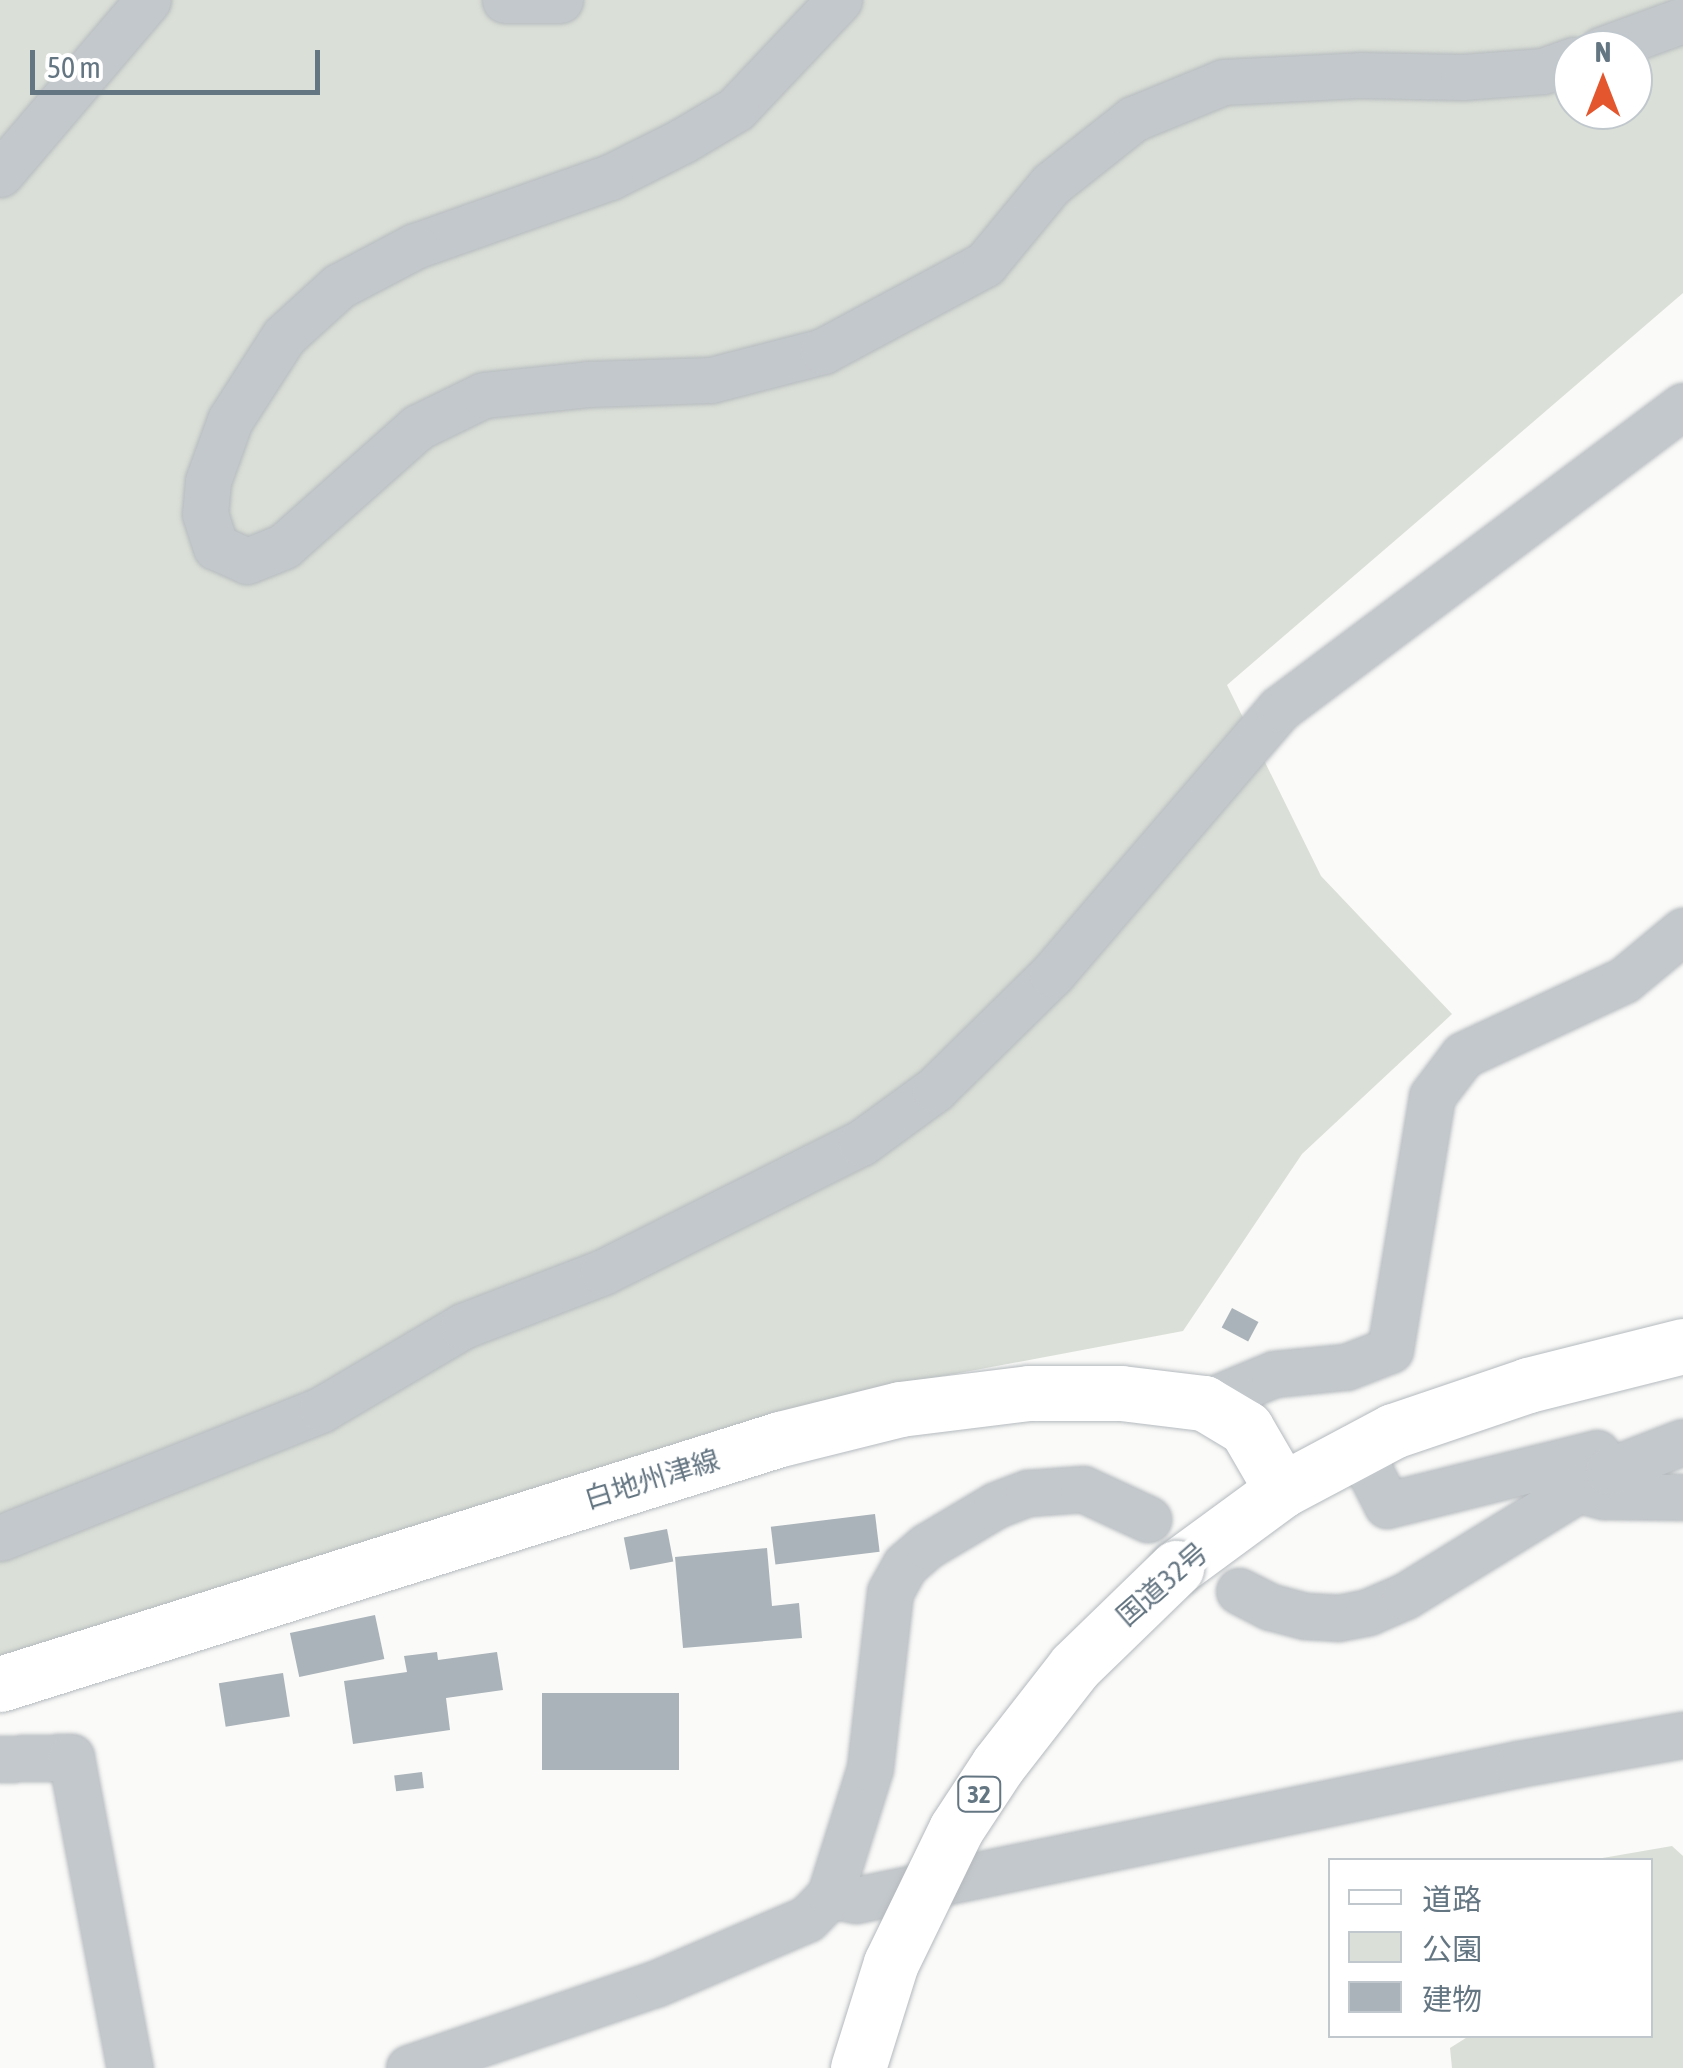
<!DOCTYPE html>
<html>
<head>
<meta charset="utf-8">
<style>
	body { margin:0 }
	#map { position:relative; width:1683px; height:2068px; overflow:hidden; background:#fafaf8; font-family:"Asap Condensed","Noto Sans JP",sans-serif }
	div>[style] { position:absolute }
	.green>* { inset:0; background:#dadfd7 }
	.building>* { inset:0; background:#aab3b9; transform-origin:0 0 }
	.roads { filter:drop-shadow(0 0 2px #b5babe) drop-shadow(0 0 2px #b5babe) }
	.minor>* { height:45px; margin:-22.5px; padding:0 22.5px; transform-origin:22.5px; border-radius:22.5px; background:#c3c8cc }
	.major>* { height:55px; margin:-27.5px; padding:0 27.5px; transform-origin:27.5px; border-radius:27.5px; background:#fff }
	.highway>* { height:55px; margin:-27.5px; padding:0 27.5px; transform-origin:27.5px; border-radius:27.5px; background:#fff }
	.bridges { filter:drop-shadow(0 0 2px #b4b9bd) drop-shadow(0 0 2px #b4b9bd) }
	.highway-bridge>* { height:55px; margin:-27.5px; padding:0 27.5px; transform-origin:27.5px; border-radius:27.5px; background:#fff }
	span { translate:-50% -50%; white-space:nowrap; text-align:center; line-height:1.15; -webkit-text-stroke:10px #fff; paint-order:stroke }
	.shield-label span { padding:2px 8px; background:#fff; border:2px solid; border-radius:8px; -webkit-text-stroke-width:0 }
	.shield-label { font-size:25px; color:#657683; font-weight:700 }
	.street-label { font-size:28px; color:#657683 }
	.legend { position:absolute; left:1328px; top:1858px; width:325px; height:180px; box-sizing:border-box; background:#fff; border:2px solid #c1c8cd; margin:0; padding:12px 18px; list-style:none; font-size:30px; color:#657683 }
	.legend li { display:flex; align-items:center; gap:20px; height:50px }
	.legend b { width:50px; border:2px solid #c1c8cd }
	.north { position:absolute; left:1553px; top:30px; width:100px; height:100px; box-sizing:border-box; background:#fff; border:2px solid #c1c8cd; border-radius:50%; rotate:0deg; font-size:28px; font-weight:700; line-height:40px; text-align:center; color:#657683 }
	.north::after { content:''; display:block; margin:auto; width:35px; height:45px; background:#e4572e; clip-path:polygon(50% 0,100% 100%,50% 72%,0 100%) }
	.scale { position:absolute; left:30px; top:50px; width:290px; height:45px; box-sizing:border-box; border:5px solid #657683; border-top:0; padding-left:12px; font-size:30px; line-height:35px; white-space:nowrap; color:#657683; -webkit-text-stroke:8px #fff; paint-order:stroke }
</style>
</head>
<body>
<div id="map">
	<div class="green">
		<i style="clip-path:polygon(evenodd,0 0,1683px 0,1683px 293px,1227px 685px,1321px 876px,1452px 1014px,1302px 1154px,1183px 1331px,869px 1390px,0 1661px,0 0,1573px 50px,1633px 50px,1633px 110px,1573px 110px,1573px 50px)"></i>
		<i style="clip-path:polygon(1672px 1846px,1683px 1856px,1683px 2068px,1452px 2068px,1450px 2048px,1469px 2036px,1650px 2036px,1650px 1860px,1591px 1860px)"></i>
	</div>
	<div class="building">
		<i style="left:1232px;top:1308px;width:30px;height:22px;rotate:28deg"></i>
		<i style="left:875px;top:1514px;width:38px;height:105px;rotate:83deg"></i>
		<i style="left:667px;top:1529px;width:33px;height:44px;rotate:79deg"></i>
		<i style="clip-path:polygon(767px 1548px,772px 1606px,799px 1603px,802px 1638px,683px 1648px,675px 1557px)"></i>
		<i style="left:375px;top:1615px;width:45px;height:87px;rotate:78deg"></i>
		<i style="clip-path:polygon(437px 1652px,438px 1660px,497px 1652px,503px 1690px,446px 1698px,450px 1730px,353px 1744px,344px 1681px,407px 1672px,404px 1656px)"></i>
		<i style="left:283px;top:1673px;width:44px;height:65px;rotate:81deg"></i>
		<i style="left:679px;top:1693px;width:77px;height:137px;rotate:90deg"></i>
		<i style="left:422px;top:1772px;width:16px;height:28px;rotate:83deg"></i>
	</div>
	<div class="roads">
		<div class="minor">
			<i style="left:505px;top:0;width:55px"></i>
			<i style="left:839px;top:0;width:150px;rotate:133.4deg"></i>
			<i style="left:736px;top:109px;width:63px;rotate:149.3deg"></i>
			<i style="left:682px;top:141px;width:80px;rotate:153.4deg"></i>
			<i style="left:610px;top:177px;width:207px;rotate:160.5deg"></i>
			<i style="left:415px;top:246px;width:86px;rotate:152.2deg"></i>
			<i style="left:339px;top:286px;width:74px;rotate:137.7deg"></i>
			<i style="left:284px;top:336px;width:100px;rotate:122.7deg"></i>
			<i style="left:230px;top:420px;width:65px;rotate:109.8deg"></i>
			<i style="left:208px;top:481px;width:33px;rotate:95deg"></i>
			<i style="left:205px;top:514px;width:35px;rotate:72deg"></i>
			<i style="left:216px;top:547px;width:34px;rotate:24deg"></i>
			<i style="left:247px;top:561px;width:40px;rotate:-22deg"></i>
			<i style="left:284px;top:546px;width:179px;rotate:-41.6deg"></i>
			<i style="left:418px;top:427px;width:73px;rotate:-25.9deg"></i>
			<i style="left:484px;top:395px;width:105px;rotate:-6deg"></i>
			<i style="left:588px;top:384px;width:123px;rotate:-1.9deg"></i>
			<i style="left:711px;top:380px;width:116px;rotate:-14.5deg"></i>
			<i style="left:823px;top:351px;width:184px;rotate:-28.2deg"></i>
			<i style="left:985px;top:264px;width:104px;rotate:-50.5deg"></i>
			<i style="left:1051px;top:184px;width:105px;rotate:-38.4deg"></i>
			<i style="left:1133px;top:119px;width:97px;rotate:-22.3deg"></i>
			<i style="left:1223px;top:82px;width:136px;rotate:-2.9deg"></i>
			<i style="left:1359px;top:75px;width:104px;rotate:1.1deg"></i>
			<i style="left:1463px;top:77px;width:80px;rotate:-4.3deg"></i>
			<i style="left:1543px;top:71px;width:32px;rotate:-20deg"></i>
			<i style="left:1601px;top:50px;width:87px;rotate:-20.1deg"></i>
			<i style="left:0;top:174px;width:228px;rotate:-49.6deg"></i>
			<i style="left:1204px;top:1403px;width:76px;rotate:-22.5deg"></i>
			<i style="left:1274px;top:1374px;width:72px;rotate:-5.6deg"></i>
			<i style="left:1346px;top:1367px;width:47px;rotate:-21.1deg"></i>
			<i style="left:1390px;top:1350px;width:257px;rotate:-80.6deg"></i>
			<i style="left:1432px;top:1096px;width:51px;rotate:-52.9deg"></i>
			<i style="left:1463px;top:1055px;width:178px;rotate:-25deg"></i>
			<i style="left:1624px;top:980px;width:77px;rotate:-39.7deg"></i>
			<i style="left:1358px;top:1448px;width:64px;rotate:63deg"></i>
			<i style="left:1387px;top:1505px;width:216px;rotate:-13.9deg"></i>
			<i style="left:1597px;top:1453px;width:21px;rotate:59deg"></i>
			<i style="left:1577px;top:1489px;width:28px;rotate:15deg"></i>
			<i style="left:1604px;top:1496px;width:79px;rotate:0.7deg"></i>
			<i style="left:0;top:1538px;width:347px;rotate:-21.8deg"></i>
			<i style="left:322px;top:1409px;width:164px;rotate:-30.5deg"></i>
			<i style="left:463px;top:1326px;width:150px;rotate:-21.1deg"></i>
			<i style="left:603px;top:1272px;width:288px;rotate:-26.6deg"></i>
			<i style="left:861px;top:1143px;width:92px;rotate:-36.1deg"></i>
			<i style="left:935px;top:1089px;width:164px;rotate:-44.5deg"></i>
			<i style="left:1052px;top:974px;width:349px;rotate:-49.4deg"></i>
			<i style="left:1279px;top:709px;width:505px;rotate:-36.87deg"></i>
			<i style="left:1239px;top:1591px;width:36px;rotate:27deg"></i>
			<i style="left:1271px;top:1607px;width:35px;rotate:15deg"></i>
			<i style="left:1305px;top:1616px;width:33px;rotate:3deg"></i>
			<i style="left:1338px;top:1618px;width:31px;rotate:-11deg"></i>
			<i style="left:1368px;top:1612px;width:40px;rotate:-23.4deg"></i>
			<i style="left:1405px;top:1596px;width:238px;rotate:-31.6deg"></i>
			<i style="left:1608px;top:1471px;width:80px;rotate:-21.1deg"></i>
			<i style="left:0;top:1759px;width:71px;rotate:-1.6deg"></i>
			<i style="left:71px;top:1757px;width:317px;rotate:79.3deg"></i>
			<i style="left:830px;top:1895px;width:26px;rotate:11deg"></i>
			<i style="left:856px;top:1900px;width:676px;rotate:-11.61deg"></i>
			<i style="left:1518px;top:1764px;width:168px;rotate:-10deg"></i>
			<i style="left:409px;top:2068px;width:260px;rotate:-18.9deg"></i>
			<i style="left:655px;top:1984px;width:165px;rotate:-23.2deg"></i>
			<i style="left:807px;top:1919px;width:33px;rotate:-46deg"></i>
			<i style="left:830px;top:1895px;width:133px;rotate:-72.5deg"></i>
			<i style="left:870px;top:1768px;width:177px;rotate:-83.5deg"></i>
			<i style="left:890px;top:1592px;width:31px;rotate:-61deg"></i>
			<i style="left:905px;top:1565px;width:29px;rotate:-41deg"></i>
			<i style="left:927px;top:1546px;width:80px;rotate:-30.7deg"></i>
			<i style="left:996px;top:1505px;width:34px;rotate:-21deg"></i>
			<i style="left:1028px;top:1493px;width:55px;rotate:-4.2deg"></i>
			<i style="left:1083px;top:1489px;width:72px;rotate:24.8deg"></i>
		</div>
		<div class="major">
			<i style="left:0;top:1684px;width:818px;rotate:-17.44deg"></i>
			<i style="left:780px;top:1439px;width:124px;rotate:-14deg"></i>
			<i style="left:900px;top:1409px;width:130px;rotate:-7.1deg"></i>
			<i style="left:1029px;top:1393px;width:92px"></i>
			<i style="left:1121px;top:1393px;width:84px;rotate:6.9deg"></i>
			<i style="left:1204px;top:1403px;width:49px;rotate:30.8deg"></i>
			<i style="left:1246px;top:1428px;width:72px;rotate:59.9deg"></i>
		</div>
		<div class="highway">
			<i style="left:1176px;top:1568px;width:132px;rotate:-36.3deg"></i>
			<i style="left:1282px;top:1490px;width:126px;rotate:-28deg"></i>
			<i style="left:1393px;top:1431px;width:143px;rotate:-18.8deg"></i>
			<i style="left:1528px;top:1385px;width:160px;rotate:-14.1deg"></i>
		</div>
	</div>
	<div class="bridges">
		<div class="highway-bridge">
			<i style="left:858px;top:2068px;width:110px;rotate:-72.6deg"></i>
			<i style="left:891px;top:1963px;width:149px;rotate:-64.1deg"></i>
			<i style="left:956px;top:1829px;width:77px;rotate:-56.7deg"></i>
			<i style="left:998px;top:1765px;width:125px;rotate:-52.1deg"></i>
			<i style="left:1075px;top:1666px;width:141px;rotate:-44.1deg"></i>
		</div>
	</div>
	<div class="shield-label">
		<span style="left:979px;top:1794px">32</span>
	</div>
	<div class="street-label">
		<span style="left:652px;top:1479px;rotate:-17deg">白地州津線</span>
		<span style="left:1162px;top:1584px;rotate:-41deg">国道32号</span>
	</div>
	<ul class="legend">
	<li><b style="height:12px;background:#fff"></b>道路</li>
	<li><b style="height:28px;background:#dadfd7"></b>公園</li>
	<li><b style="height:28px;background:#aab3b9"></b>建物</li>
	</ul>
	<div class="north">N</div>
	<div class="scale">50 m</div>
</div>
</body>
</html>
